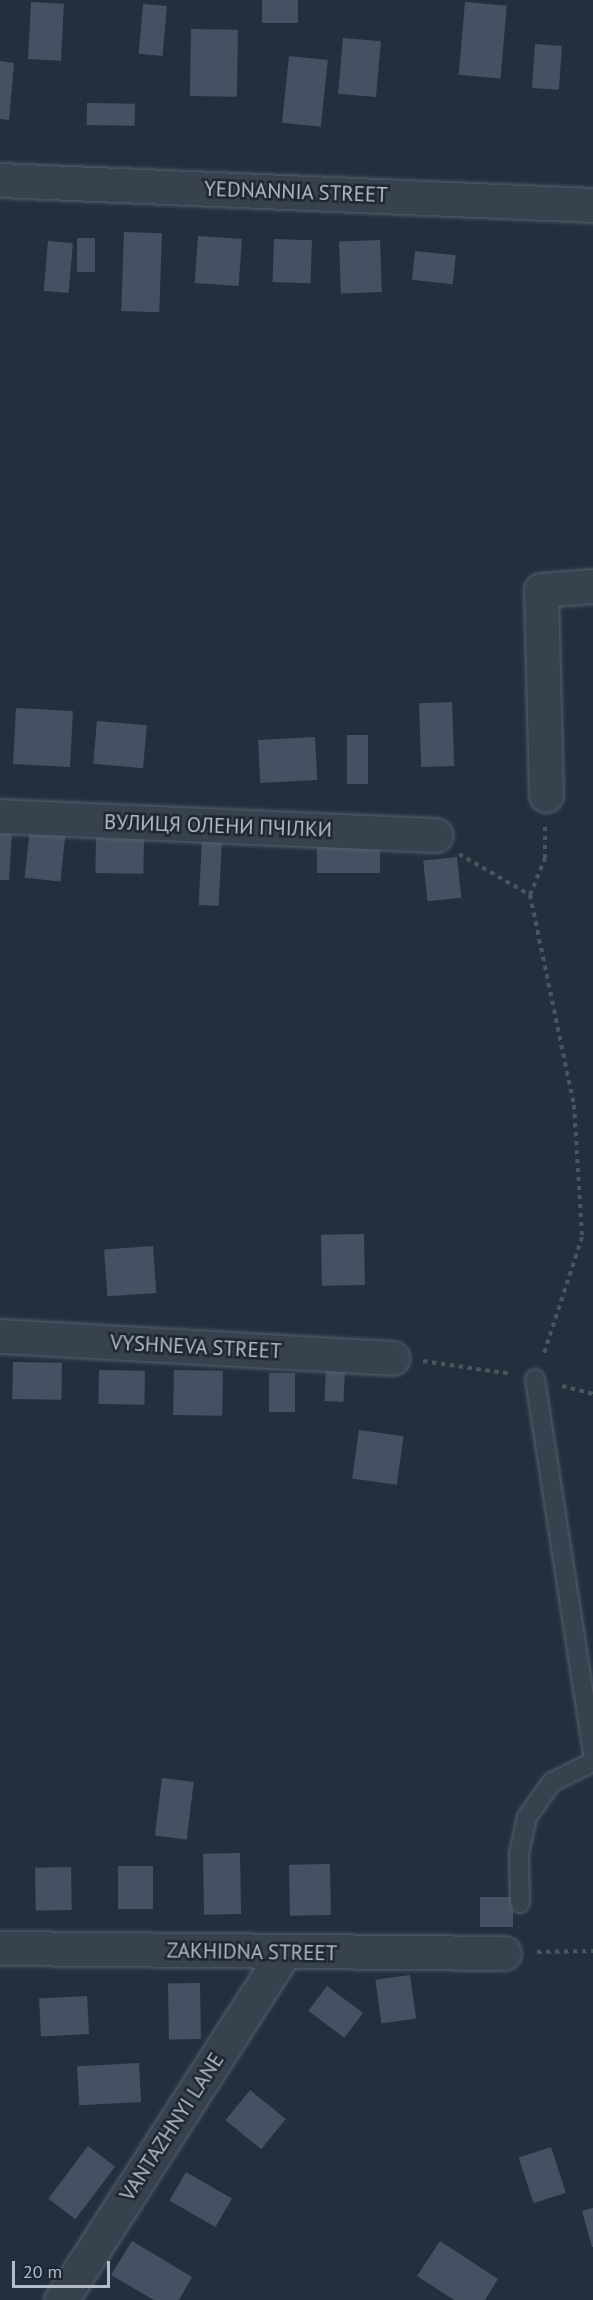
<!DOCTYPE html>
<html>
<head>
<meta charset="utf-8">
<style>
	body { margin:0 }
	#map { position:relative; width:593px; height:2300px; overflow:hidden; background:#242f3e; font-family:"PT Sans",sans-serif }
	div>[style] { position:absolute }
	.building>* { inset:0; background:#455162; transform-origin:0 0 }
	.path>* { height:4px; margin-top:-2px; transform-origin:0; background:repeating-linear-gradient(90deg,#44595c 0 4.5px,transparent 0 9px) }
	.roads { filter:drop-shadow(0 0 2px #565f6c) drop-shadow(0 0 2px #565f6c) }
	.service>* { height:18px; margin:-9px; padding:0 9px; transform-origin:9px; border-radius:9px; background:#38414e }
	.minor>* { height:33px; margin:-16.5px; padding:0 16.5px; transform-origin:16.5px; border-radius:16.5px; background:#38414e }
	span { translate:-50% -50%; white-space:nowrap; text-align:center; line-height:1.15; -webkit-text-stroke:5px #1d2633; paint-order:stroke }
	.street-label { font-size:21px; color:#b4bcc9 }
	.scale { position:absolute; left:12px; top:2261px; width:98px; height:27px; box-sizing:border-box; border:3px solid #b4bcc9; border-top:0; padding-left:8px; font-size:18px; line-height:21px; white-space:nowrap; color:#b4bcc9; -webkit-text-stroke:4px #1d2633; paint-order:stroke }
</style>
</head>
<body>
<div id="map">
	<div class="building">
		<i style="left:262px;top:0;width:36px;height:23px"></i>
		<i style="left:31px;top:2px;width:33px;height:57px;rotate:3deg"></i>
		<i style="left:465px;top:2px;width:42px;height:73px;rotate:5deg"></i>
		<i style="left:143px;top:4px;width:24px;height:50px;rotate:5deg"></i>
		<i style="left:191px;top:29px;width:47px;height:67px;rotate:1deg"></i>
		<i style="left:343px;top:38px;width:38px;height:56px;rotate:5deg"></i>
		<i style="left:535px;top:44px;width:27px;height:44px;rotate:4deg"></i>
		<i style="left:289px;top:56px;width:39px;height:67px;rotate:6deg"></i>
		<i style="clip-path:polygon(0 61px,14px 63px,9px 120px,0 119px)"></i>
		<i style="left:87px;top:103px;width:48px;height:22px;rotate:1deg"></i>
		<i style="left:124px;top:232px;width:38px;height:79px;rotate:2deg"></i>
		<i style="left:198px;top:236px;width:44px;height:47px;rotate:4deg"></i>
		<i style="left:77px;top:238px;width:18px;height:34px"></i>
		<i style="left:274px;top:239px;width:38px;height:43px;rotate:2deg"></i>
		<i style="left:380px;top:240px;width:52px;height:41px;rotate:88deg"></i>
		<i style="left:48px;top:241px;width:25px;height:50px;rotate:5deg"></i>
		<i style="left:415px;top:251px;width:41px;height:29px;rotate:6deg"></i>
		<i style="left:452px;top:702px;width:64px;height:33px;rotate:88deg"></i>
		<i style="left:16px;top:708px;width:57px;height:56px;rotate:3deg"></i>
		<i style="left:97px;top:721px;width:50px;height:43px;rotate:5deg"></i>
		<i style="left:347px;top:735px;width:21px;height:49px"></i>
		<i style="left:315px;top:737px;width:43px;height:57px;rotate:87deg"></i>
		<i style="left:30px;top:827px;width:36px;height:51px;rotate:6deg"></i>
		<i style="clip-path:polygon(0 833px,12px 834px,9px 880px,0 880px)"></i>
		<i style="left:96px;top:838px;width:48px;height:35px;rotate:1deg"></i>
		<i style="left:202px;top:840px;width:20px;height:65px;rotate:3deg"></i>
		<i style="left:380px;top:844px;width:29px;height:63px;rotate:90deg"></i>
		<i style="left:457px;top:857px;width:41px;height:34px;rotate:84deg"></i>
		<i style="left:364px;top:1234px;width:51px;height:43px;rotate:89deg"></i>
		<i style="left:153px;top:1246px;width:47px;height:49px;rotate:86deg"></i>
		<i style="left:13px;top:1362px;width:49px;height:37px;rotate:1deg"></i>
		<i style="left:99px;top:1370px;width:46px;height:34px;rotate:1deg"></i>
		<i style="left:174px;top:1370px;width:49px;height:45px;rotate:1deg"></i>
		<i style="left:326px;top:1370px;width:19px;height:31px;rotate:3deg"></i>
		<i style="left:269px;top:1373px;width:26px;height:39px"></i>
		<i style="left:359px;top:1430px;width:45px;height:49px;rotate:8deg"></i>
		<i style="left:162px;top:1778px;width:32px;height:58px;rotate:7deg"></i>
		<i style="left:240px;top:1853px;width:61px;height:37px;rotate:89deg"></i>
		<i style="left:330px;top:1864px;width:51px;height:41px;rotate:89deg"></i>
		<i style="left:118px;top:1866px;width:35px;height:43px"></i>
		<i style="left:71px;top:1867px;width:43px;height:36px;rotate:89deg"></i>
		<i style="left:480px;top:1897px;width:33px;height:30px"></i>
		<i style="left:410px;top:1975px;width:44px;height:35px;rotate:82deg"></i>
		<i style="left:200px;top:1983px;width:56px;height:32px;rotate:89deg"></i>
		<i style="left:327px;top:1986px;width:45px;height:31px;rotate:37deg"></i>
		<i style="left:87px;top:1996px;width:38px;height:48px;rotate:87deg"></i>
		<i style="left:139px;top:2063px;width:39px;height:62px;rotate:87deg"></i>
		<i style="left:250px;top:2090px;width:46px;height:39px;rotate:39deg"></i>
		<i style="left:88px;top:2146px;width:34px;height:66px;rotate:37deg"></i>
		<i style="left:551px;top:2147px;width:48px;height:34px;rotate:72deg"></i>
		<i style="left:186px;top:2172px;width:53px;height:33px;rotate:30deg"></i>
		<i style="clip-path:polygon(593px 2208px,593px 2247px,592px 2247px,582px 2211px)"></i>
		<i style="clip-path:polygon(132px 2241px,192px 2277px,179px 2300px,154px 2300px,111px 2275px)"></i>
		<i style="clip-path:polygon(440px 2241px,498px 2279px,485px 2300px,454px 2300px,417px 2276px)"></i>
	</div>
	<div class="path">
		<i style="left:459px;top:854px;width:82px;rotate:30deg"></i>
		<i style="left:530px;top:895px;width:215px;rotate:78.2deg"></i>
		<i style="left:574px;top:1105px;width:132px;rotate:86.5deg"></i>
		<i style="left:582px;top:1237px;width:125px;rotate:108.1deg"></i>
		<i style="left:530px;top:895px;width:40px;rotate:-68deg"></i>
		<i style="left:545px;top:858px;width:31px;rotate:-90deg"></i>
		<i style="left:423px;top:1361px;width:89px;rotate:8.4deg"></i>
		<i style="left:562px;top:1386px;width:32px;rotate:14deg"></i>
		<i style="left:537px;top:1952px;width:56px;rotate:-1deg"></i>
	</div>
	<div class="roads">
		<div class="service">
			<i style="left:535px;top:1379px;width:379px;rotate:81.2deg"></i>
			<i style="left:520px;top:1903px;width:49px;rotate:-91.2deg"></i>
			<i style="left:519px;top:1854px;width:38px;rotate:-78deg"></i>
			<i style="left:527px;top:1817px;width:43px;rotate:-54.5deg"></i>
			<i style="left:552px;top:1782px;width:46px;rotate:-26deg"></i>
		</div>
		<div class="minor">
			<i style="left:0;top:180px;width:594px;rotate:2.41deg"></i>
			<i style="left:546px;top:795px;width:205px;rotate:-91.4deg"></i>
			<i style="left:541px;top:590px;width:52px;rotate:-4.4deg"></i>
			<i style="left:0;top:816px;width:436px;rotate:2.5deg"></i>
			<i style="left:0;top:1336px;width:393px;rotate:3.2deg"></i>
			<i style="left:0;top:1948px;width:504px;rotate:0.57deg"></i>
			<i style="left:61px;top:2300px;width:411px;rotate:-57.3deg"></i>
		</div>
	</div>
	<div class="street-label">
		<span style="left:296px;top:192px;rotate:2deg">YEDNANNIA STREET</span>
		<span style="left:218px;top:826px;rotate:2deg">ВУЛИЦЯ ОЛЕНИ ПЧІЛКИ</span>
		<span style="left:196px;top:1347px;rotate:3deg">VYSHNEVA STREET</span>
		<span style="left:252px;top:1952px;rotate:1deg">ZAKHIDNA STREET</span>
		<span style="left:172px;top:2127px;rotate:-57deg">VANTAZHNYI LANE</span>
	</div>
	<div class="scale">20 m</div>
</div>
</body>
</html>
